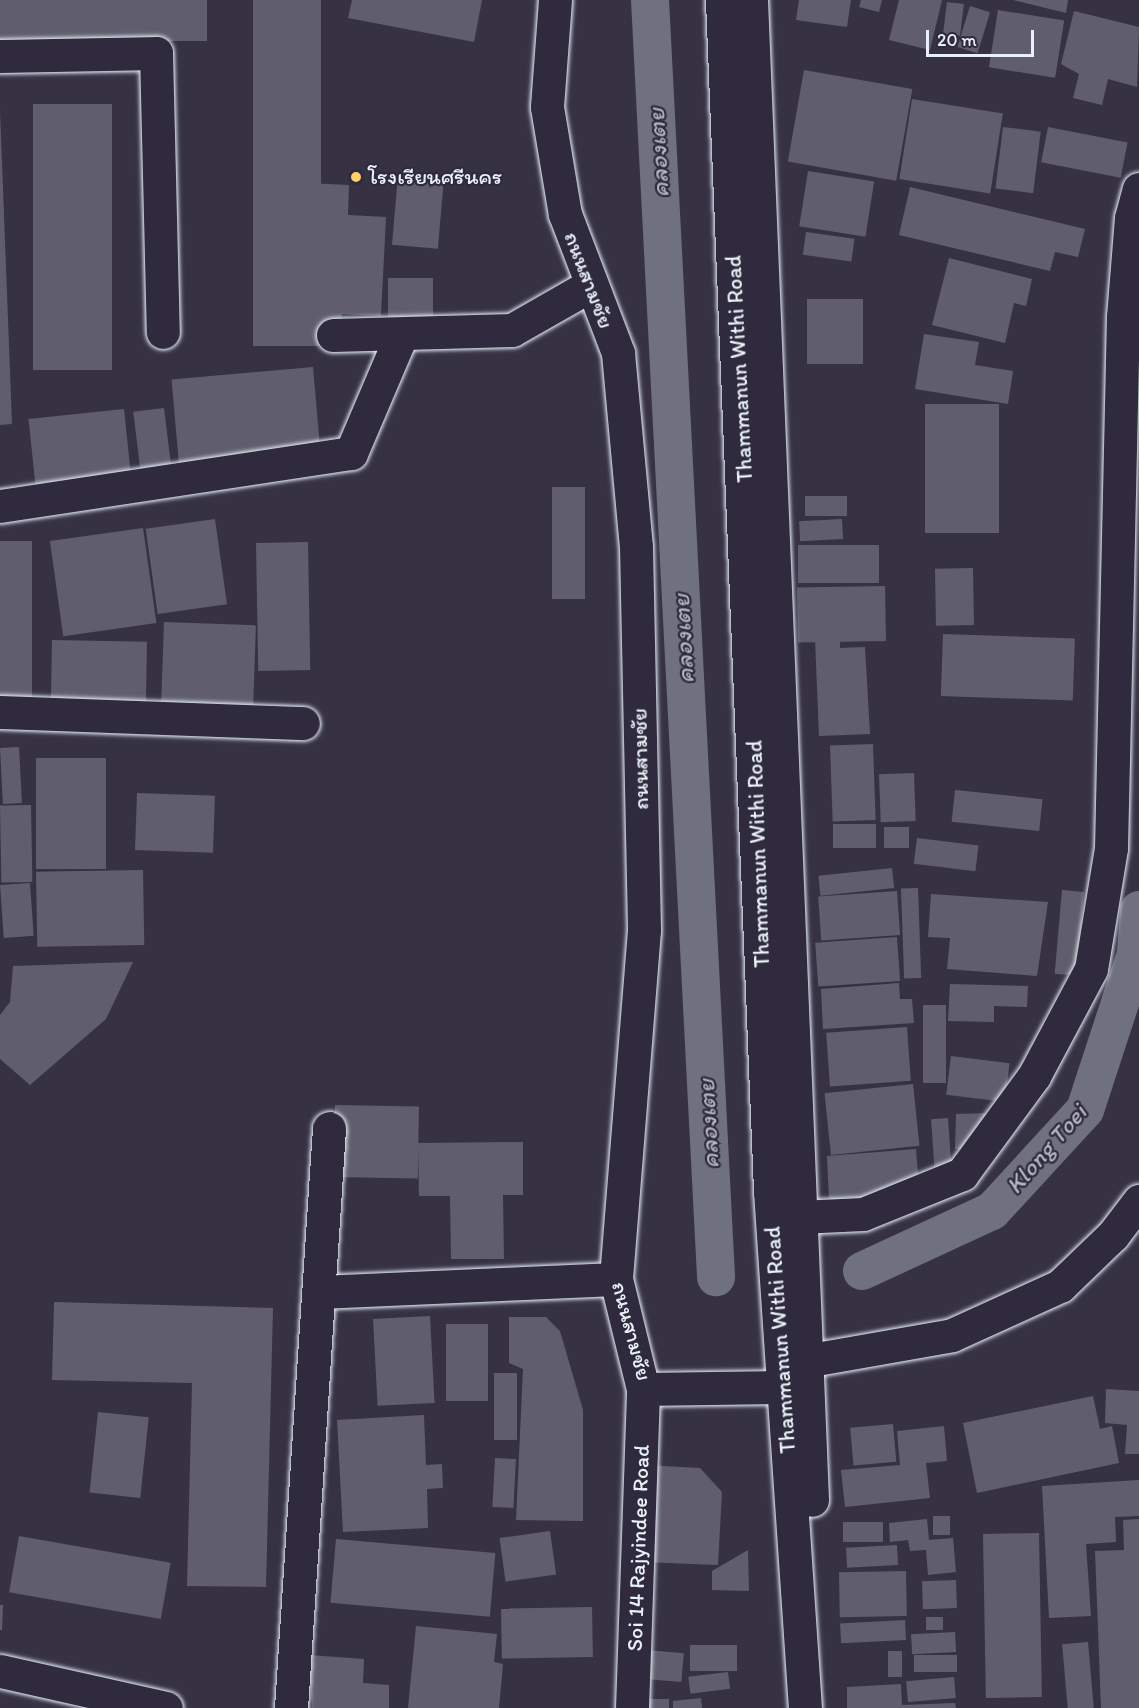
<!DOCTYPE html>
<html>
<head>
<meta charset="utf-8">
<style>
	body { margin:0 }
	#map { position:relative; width:1139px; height:1708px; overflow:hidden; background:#363244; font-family:Itim,"Playpen Sans Thai",sans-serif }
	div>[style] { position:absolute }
	.canal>* { height:38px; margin:-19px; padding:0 19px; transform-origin:19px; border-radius:19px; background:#70717f }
	.building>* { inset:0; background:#605e6e; transform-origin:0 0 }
	.roads { filter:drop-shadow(0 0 2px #e8f1f8) drop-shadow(0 0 2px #e8f1f8) }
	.minor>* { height:33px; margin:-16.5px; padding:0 16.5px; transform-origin:16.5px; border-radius:16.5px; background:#2f2a3d }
	.major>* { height:33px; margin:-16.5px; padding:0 16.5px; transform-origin:16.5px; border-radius:16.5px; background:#2f2a3d }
	.dots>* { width:16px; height:16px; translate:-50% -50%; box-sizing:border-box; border:3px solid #2f2a3d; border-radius:50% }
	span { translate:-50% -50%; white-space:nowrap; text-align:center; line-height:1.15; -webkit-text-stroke:4.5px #2f2a3d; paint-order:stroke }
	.poi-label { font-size:22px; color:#e8f1f8 }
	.left { translate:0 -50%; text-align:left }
	.street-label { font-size:22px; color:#e8f1f8 }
	.water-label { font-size:24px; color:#b2b7c2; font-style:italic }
	.scale { position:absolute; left:926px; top:30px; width:108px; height:27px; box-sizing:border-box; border:3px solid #e8f1f8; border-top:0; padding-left:8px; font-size:18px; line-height:21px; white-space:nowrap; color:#e8f1f8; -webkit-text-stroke:4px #2f2a3d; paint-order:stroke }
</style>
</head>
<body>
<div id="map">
	<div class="canal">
		<i style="left:650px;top:0;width:1279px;rotate:87.04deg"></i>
		<i style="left:862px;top:1271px;width:143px;rotate:-24.8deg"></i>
		<i style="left:992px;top:1211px;width:137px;rotate:-47.4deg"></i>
		<i style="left:1085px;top:1110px;width:164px;rotate:-71.9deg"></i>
		<i style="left:1136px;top:954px;width:44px;rotate:-86.1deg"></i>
	</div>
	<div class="building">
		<i style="left:0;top:0;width:207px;height:41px"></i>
		<i style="left:253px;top:0;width:68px;height:346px"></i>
		<i style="clip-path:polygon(352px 0,482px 0,474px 42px,348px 18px)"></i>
		<i style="clip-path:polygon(799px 0,851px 0,847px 27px,796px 20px)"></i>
		<i style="clip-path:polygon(861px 0,882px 0,879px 12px,859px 7px)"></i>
		<i style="clip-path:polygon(899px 0,942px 0,930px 50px,889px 40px)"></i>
		<i style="clip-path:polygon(1013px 0,1068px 0,1066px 13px)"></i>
		<i style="left:947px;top:2px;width:17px;height:32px;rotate:7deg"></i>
		<i style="left:970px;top:6px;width:21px;height:43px;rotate:17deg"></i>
		<i style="left:998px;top:10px;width:67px;height:58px;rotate:9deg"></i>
		<i style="clip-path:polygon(1074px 11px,1139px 27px,1137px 87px,1108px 79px,1102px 105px,1073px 98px,1079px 74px,1061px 64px)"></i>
		<i style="left:804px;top:70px;width:110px;height:93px;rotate:10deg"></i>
		<i style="left:912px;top:99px;width:92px;height:81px;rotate:9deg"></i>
		<i style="left:33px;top:104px;width:79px;height:266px"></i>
		<i style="clip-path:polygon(0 111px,12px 424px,0 425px)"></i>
		<i style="left:1003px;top:127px;width:38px;height:62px;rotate:7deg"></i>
		<i style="left:1048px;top:127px;width:81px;height:36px;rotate:11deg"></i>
		<i style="left:808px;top:171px;width:67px;height:56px;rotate:9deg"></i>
		<i style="left:398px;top:176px;width:46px;height:69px;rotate:5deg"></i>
		<i style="clip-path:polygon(306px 183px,349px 185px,348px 215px,386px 217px,381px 316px,342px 314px,341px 327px,300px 325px)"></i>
		<i style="clip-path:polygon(910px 187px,1085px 229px,1078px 257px,1055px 252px,1050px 271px,899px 235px)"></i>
		<i style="left:806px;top:232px;width:49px;height:23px;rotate:8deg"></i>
		<i style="clip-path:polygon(949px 258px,1032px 279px,1026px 306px,1014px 303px,1005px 343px,932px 325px)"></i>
		<i style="left:388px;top:278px;width:45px;height:52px"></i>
		<i style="left:807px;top:299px;width:56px;height:65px"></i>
		<i style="clip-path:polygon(924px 334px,979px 342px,975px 365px,1013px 371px,1008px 404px,915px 389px)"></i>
		<i style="left:313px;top:367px;width:87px;height:142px;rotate:85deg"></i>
		<i style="left:925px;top:404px;width:74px;height:129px"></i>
		<i style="left:164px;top:408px;width:67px;height:31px;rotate:83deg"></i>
		<i style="left:124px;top:409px;width:71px;height:96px;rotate:84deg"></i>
		<i style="left:552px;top:487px;width:33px;height:112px"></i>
		<i style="left:805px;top:496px;width:42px;height:20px"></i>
		<i style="left:215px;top:519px;width:86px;height:70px;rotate:82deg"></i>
		<i style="left:842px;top:519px;width:20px;height:43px;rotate:87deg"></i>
		<i style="left:143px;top:528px;width:96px;height:94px;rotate:82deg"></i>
		<i style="left:0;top:541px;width:32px;height:164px"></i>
		<i style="left:308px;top:542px;width:128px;height:52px;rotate:89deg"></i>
		<i style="left:879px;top:545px;width:38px;height:81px;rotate:90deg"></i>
		<i style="left:973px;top:568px;width:57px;height:38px;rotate:89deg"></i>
		<i style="left:885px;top:586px;width:55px;height:88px;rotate:89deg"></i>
		<i style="left:164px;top:622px;width:92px;height:94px;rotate:2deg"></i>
		<i style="left:943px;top:634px;width:132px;height:62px;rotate:2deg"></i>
		<i style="clip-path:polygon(840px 637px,840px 648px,865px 647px,870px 734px,819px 736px,815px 639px)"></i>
		<i style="left:52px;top:640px;width:95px;height:71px;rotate:1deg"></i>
		<i style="left:873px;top:744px;width:76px;height:43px;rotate:88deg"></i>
		<i style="left:19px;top:747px;width:56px;height:19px;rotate:87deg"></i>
		<i style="left:36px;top:758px;width:70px;height:111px"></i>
		<i style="left:914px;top:773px;width:48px;height:35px;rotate:88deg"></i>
		<i style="left:955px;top:790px;width:88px;height:32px;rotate:6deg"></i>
		<i style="left:137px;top:793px;width:78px;height:57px;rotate:2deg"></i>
		<i style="left:31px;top:805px;width:77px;height:31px;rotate:89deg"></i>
		<i style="left:876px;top:824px;width:24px;height:43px;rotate:90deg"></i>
		<i style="left:884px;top:827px;width:25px;height:21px"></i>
		<i style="left:917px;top:838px;width:62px;height:26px;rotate:7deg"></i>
		<i style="left:892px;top:868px;width:20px;height:74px;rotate:84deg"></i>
		<i style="left:143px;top:870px;width:75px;height:107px;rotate:89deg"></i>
		<i style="left:30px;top:883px;width:53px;height:30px;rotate:86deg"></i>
		<i style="left:918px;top:888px;width:90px;height:17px;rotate:88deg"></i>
		<i style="left:1062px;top:890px;width:22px;height:84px;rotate:5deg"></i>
		<i style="left:897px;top:891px;width:44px;height:79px;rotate:86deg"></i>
		<i style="clip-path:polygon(931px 894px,1048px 902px,1037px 976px,947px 969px,950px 938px,928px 937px)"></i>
		<i style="left:897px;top:937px;width:44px;height:82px;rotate:86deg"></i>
		<i style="clip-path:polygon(133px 962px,106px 1019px,30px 1085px,0 1059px,0 1015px,10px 1002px,13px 966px)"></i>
		<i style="clip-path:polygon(899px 983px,900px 999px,912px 999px,914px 1023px,823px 1029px,821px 989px)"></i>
		<i style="clip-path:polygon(950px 984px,1028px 986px,1027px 1007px,994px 1006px,994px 1022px,948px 1021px)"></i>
		<i style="left:923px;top:1005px;width:23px;height:78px"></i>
		<i style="left:907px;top:1027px;width:54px;height:81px;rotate:86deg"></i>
		<i style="left:951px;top:1056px;width:59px;height:39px;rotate:7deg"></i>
		<i style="left:913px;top:1084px;width:62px;height:89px;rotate:84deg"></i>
		<i style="left:335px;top:1105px;width:84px;height:72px;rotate:1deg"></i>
		<i style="clip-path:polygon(992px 1113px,970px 1149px,955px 1149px,956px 1114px)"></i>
		<i style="left:948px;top:1118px;width:54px;height:17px;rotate:86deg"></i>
		<i style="clip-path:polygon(523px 1142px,523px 1195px,503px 1195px,504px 1259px,451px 1259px,450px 1196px,419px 1196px,418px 1143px)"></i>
		<i style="clip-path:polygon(916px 1149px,919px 1188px,862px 1210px,829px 1199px,827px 1156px)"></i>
		<i style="clip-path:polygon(54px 1302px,273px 1308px,266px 1587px,187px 1586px,192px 1383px,52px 1380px)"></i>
		<i style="left:430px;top:1316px;width:87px;height:57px;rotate:87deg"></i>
		<i style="clip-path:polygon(509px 1317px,546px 1317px,560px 1331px,583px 1410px,583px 1521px,516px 1520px,523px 1369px,509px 1363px)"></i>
		<i style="left:446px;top:1324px;width:42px;height:77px"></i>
		<i style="left:494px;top:1373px;width:23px;height:67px"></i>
		<i style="clip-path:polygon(1106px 1389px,1139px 1391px,1139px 1454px,1125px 1454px,1127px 1425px,1105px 1423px)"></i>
		<i style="clip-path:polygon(1093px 1396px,1100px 1429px,1112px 1426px,1119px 1463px,977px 1493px,963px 1423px)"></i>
		<i style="left:98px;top:1412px;width:51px;height:81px;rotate:6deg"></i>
		<i style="clip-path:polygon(424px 1415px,426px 1465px,442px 1464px,443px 1488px,427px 1489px,428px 1528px,343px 1532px,337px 1420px)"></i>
		<i style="left:893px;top:1424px;width:38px;height:43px;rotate:85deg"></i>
		<i style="clip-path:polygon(944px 1426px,947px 1461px,926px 1463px,930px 1498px,845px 1507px,841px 1470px,900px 1465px,897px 1431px)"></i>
		<i style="left:495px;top:1458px;width:21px;height:49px;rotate:3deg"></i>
		<i style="clip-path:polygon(645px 1465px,700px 1468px,722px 1492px,718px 1565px,641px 1562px)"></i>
		<i style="clip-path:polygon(1139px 1480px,1139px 1516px,1115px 1517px,1116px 1542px,1086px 1544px,1091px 1616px,1049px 1618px,1042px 1486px)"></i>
		<i style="left:950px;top:1516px;width:19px;height:17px;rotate:90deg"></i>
		<i style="clip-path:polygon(927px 1519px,929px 1540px,953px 1538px,956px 1572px,928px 1575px,926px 1550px,910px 1551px,908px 1540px,890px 1542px,889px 1523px)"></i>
		<i style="clip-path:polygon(1139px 1519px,1139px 1708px,1101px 1708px,1095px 1551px,1124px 1550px,1123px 1520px)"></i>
		<i style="left:883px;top:1522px;width:20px;height:40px;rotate:90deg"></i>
		<i style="left:550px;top:1531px;width:44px;height:51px;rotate:82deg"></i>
		<i style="left:1039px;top:1533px;width:164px;height:56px;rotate:89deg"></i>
		<i style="left:19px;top:1536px;width:154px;height:57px;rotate:10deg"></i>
		<i style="left:336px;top:1539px;width:160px;height:64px;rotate:5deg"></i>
		<i style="left:897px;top:1545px;width:20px;height:51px;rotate:87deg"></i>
		<i style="clip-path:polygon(748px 1550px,749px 1591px,712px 1590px,712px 1571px)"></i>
		<i style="left:906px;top:1571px;width:45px;height:67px;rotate:89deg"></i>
		<i style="left:956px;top:1580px;width:28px;height:34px;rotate:88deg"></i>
		<i style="clip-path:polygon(0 1605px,3px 1605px,2px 1630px,0 1630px)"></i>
		<i style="left:592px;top:1607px;width:50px;height:91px;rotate:89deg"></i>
		<i style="left:926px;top:1617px;width:17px;height:13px"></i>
		<i style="left:905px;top:1620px;width:20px;height:65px;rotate:87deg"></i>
		<i style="clip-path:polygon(416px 1626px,497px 1634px,494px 1662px,503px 1664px,499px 1708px,408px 1708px)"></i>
		<i style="left:955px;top:1632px;width:20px;height:44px;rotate:87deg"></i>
		<i style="left:1088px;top:1642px;width:66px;height:26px;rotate:85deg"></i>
		<i style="left:737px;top:1645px;width:26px;height:47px;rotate:90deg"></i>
		<i style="left:636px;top:1649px;width:48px;height:29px;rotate:5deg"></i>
		<i style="left:888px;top:1651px;width:14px;height:26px"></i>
		<i style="clip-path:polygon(309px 1655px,364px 1659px,363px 1683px,389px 1685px,389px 1708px,312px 1708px)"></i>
		<i style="left:957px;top:1655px;width:17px;height:43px;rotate:90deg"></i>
		<i style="left:728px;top:1672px;width:17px;height:40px;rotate:83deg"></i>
		<i style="left:954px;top:1677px;width:21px;height:48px;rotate:85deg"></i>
		<i style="clip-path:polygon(901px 1684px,902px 1705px,955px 1703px,956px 1708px,847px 1708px,847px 1687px)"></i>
		<i style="clip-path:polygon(701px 1698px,702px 1708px,673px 1708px,673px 1701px)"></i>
		<i style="left:640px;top:1699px;width:29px;height:9px"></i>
	</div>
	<div class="roads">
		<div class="minor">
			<i style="left:555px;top:0;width:107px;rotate:94.3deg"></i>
			<i style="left:547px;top:107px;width:109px;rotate:80.5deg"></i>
			<i style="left:565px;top:214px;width:149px;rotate:69.1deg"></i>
			<i style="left:618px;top:353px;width:195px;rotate:84.7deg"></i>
			<i style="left:636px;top:547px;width:383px;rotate:88.8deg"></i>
			<i style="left:644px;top:930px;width:350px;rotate:94.6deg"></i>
			<i style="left:616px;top:1279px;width:113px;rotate:76.2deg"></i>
			<i style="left:643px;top:1389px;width:138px;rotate:-0.8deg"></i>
			<i style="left:722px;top:0;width:1192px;rotate:87.69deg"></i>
			<i style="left:770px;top:1191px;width:518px;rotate:86.13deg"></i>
			<i style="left:751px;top:0;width:1501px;rotate:87.67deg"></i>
			<i style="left:0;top:56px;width:156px;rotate:-1.1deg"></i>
			<i style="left:156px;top:53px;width:279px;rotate:88.6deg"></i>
			<i style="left:333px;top:335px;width:179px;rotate:-1.6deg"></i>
			<i style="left:512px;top:330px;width:89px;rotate:-29.7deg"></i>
			<i style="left:0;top:506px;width:355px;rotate:-8.6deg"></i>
			<i style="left:351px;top:453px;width:127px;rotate:-66.9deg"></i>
			<i style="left:0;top:712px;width:303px;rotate:2.1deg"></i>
			<i style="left:799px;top:1217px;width:64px;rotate:-2.7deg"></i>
			<i style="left:863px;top:1214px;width:107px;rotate:-22deg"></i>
			<i style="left:962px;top:1174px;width:122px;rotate:-53.7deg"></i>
			<i style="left:1034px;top:1076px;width:121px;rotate:-62deg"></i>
			<i style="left:1091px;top:969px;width:123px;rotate:-80.6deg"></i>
			<i style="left:1111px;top:848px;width:531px;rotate:-88.71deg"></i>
			<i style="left:1123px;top:317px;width:99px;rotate:-85.4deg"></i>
			<i style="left:1131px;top:218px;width:30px;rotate:-75deg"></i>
			<i style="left:319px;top:1292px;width:297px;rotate:-2.5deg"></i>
			<i style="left:805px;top:1361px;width:149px;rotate:-10deg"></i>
			<i style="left:952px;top:1335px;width:119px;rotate:-24.4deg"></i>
			<i style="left:1060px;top:1286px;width:74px;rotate:-43.9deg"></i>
			<i style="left:1113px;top:1235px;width:43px;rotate:-52.6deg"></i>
			<i style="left:291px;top:1708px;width:581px;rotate:-86.25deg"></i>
			<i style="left:632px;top:1708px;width:319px;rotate:-88deg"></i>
		</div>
		<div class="major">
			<i style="left:0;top:1671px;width:170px;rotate:12.6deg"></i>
		</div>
	</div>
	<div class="dots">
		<i style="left:356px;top:177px;background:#ffd166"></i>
	</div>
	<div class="poi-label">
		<span class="left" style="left:368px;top:177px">โรงเรียนศรีนคร</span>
	</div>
	<div class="street-label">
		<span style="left:589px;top:280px;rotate:69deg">ถนนสามชัย</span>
		<span style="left:739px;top:369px;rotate:-93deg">Thammanun Withi Road</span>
		<span style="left:640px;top:759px;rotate:-91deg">ถนนสามชัย</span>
		<span style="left:758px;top:854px;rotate:-92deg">Thammanun Withi Road</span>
		<span style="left:632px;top:1331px;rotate:75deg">ถนนสามชัย</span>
		<span style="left:780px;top:1340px;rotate:-94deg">Thammanun Withi Road</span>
		<span style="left:638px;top:1548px;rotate:-88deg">Soi 14 Rajyindee Road</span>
	</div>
	<div class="water-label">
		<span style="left:658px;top:153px;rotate:-93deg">คลองเตย</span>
		<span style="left:683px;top:639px;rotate:-93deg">คลองเตย</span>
		<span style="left:708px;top:1124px;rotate:-93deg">คลองเตย</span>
		<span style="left:1046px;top:1149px;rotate:-49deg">Klong Toei</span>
	</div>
	<div class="scale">20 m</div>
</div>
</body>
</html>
